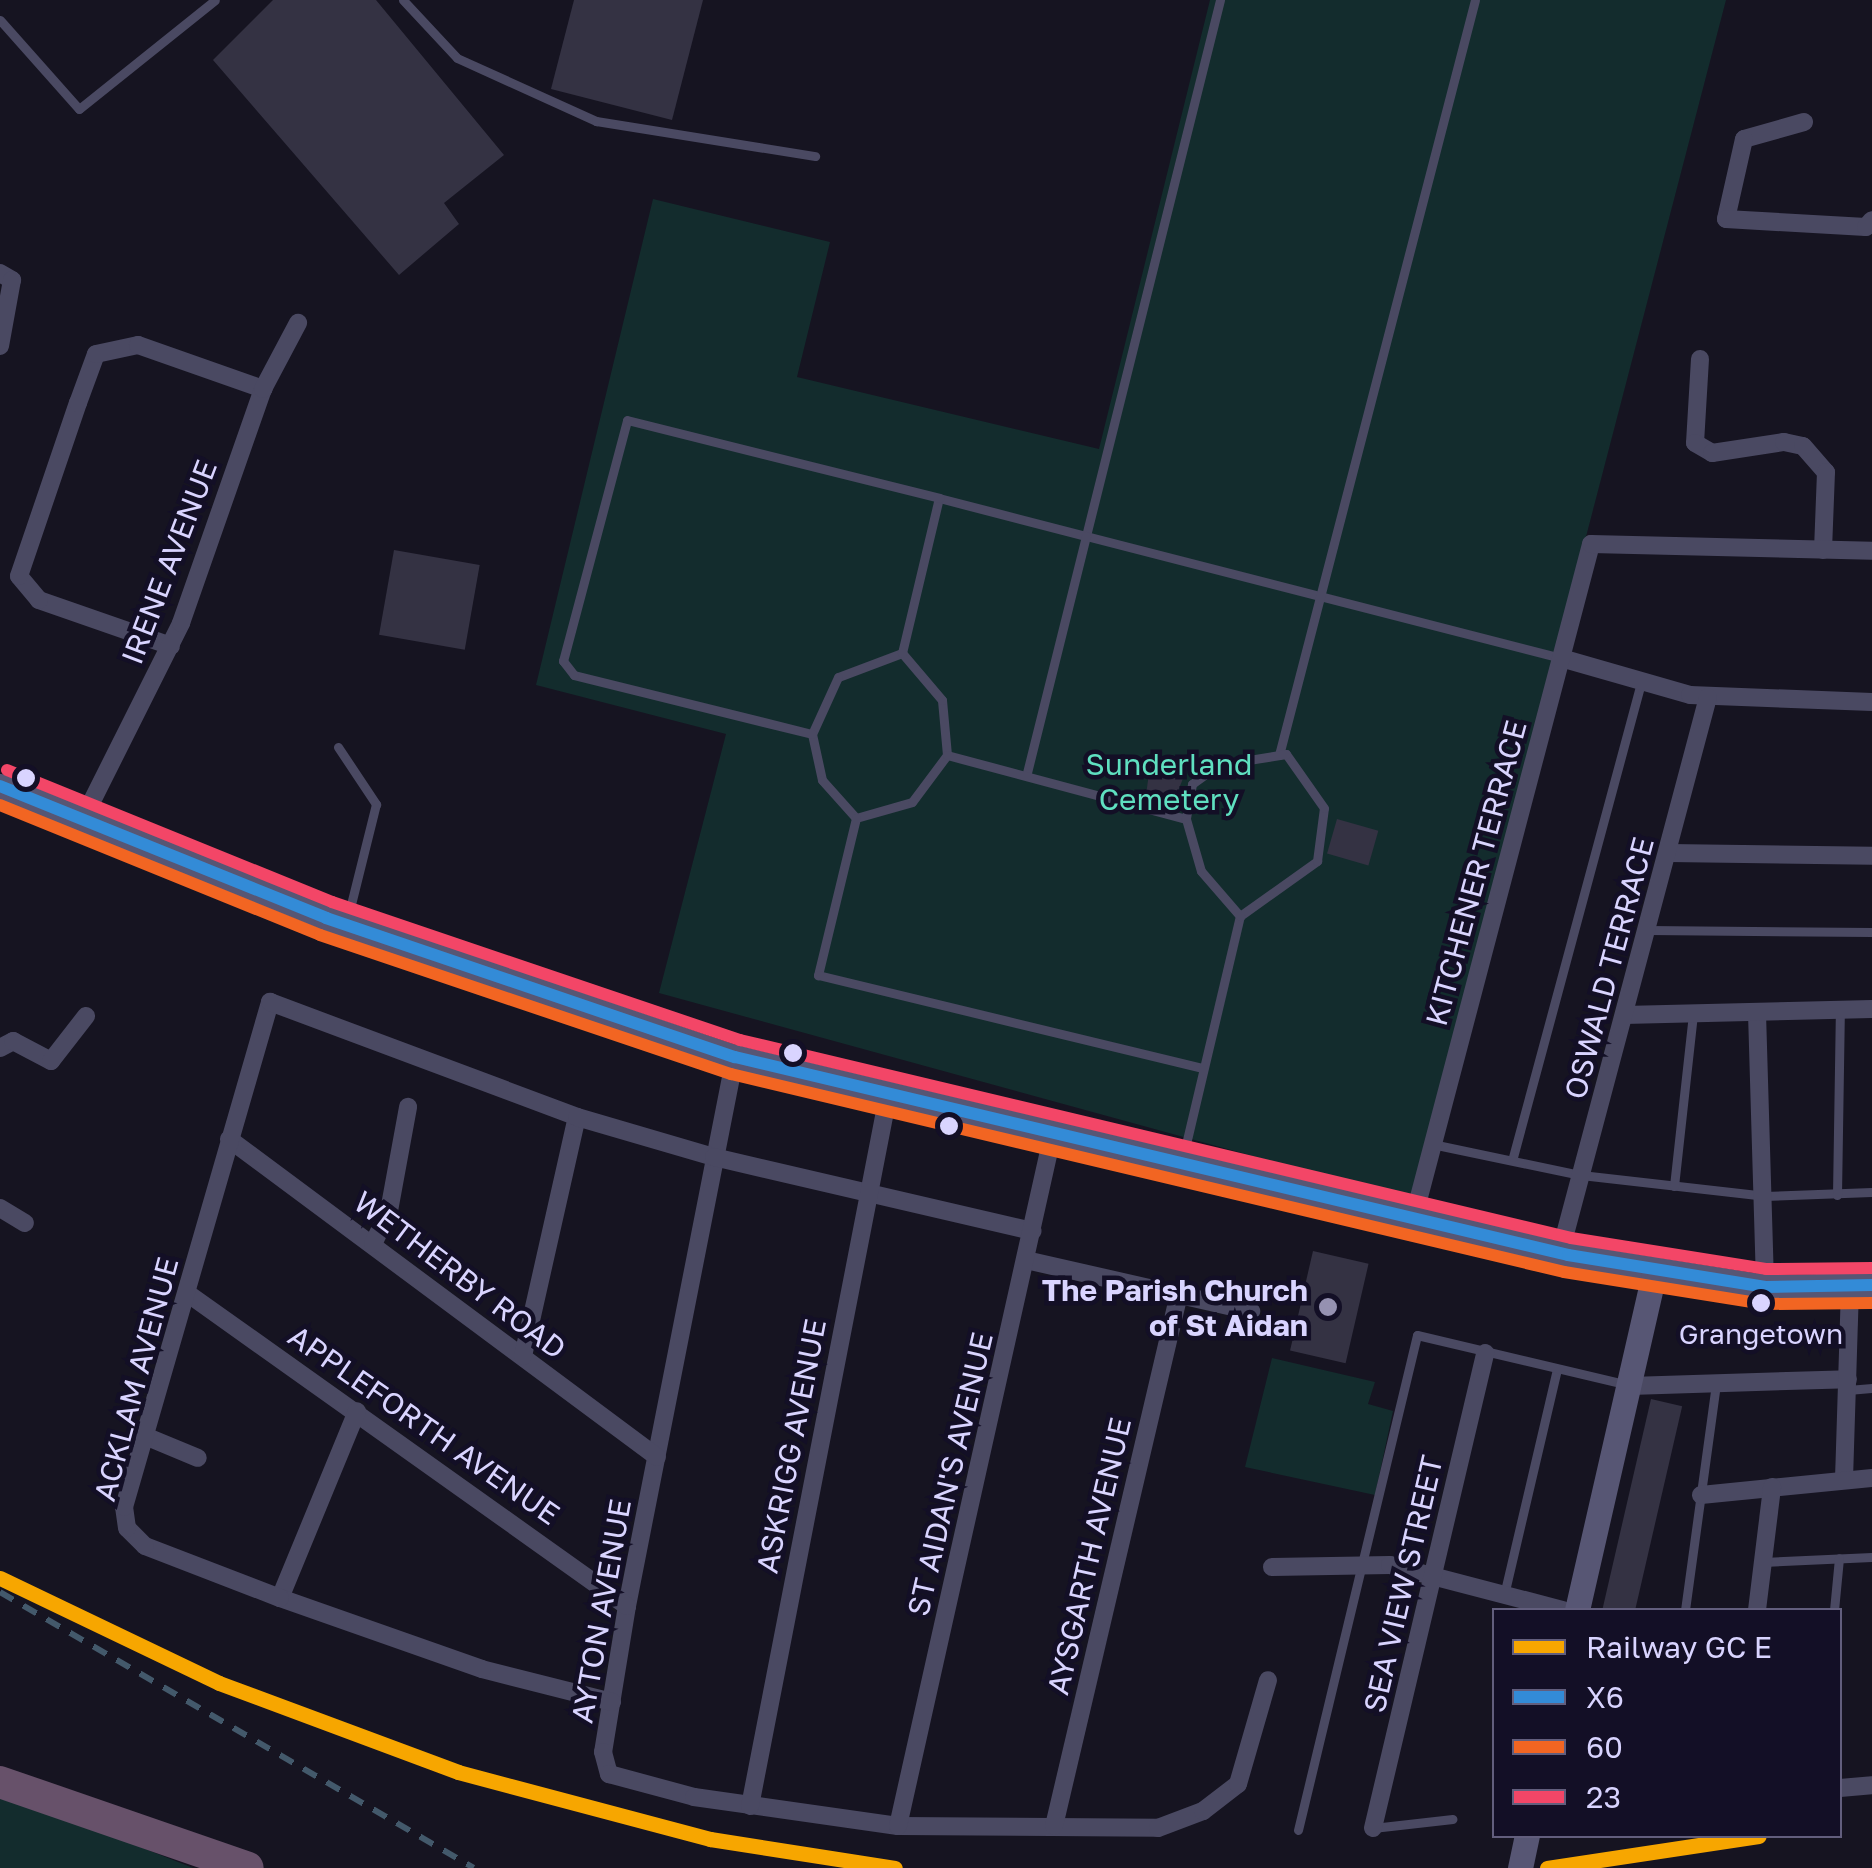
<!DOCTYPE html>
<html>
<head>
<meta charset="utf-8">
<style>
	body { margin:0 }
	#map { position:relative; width:1872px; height:1868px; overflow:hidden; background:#161421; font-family:"Golos Text",sans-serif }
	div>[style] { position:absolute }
	.green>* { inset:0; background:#132c2d }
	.building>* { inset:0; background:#343243; transform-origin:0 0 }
	.lane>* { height:9px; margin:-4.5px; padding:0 4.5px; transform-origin:4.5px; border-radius:4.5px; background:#4a4962 }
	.street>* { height:18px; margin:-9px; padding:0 9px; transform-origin:9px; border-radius:9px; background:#4a4962 }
	.secondary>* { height:25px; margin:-12.5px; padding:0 12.5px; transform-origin:12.5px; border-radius:12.5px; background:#575674 }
	.highway>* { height:32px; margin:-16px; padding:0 16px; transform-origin:16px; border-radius:16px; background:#67516a }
	.rail>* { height:6px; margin-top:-3px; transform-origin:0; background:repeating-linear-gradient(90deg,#43596b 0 15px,transparent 0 27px) }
	.bus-1>* { height:12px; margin:-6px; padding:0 6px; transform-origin:6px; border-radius:6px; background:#338bd7 }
	.bus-2>* { height:12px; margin:-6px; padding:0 6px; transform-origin:6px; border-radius:6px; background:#f26522 }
	.bus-3>* { height:12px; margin:-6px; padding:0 6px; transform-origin:6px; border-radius:6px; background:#f34667 }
	.rail-1>* { height:15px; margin:-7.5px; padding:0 7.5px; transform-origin:7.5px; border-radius:7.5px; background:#f7a600 }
	.dots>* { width:28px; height:28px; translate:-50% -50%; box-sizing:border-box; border:5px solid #130f26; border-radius:50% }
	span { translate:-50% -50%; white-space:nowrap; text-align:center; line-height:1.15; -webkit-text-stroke:9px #130f26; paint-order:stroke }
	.bus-label { font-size:28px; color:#d9d4ff }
	.street-label { font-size:30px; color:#d9d4ff }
	.park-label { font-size:30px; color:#5fe0c0 }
	.poi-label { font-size:30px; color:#d9d4ff; font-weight:700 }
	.right { translate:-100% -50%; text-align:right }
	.legend { position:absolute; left:1492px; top:1608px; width:350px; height:230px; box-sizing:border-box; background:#130f26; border:2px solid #625e7d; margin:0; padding:12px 18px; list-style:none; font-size:30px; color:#d9d4ff }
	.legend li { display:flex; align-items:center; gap:20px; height:50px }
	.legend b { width:50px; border:2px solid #625e7d }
</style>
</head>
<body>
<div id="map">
	<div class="green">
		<i style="clip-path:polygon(1210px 0,1726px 0,1413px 1200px,659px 993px,726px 734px,536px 685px,653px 199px,830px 242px,797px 377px,1099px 449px)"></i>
		<i style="clip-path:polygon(1272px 1358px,1375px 1382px,1368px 1404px,1393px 1411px,1375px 1495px,1245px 1467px)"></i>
		<i style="clip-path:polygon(0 1791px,193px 1868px,0 1868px)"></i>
	</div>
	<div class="building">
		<i style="clip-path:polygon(273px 0,376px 0,504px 155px,444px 203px,459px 224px,399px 275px,213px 60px)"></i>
		<i style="clip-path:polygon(574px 0,703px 0,672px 120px,551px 89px)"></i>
		<i style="left:394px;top:550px;width:87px;height:86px;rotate:10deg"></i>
		<i style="clip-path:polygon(1150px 766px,1184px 776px,1174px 801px,1146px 795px)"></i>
		<i style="left:1337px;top:819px;width:43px;height:36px;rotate:16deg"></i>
		<i style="left:1313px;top:1251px;width:57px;height:102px;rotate:13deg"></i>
		<i style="left:1651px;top:1399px;width:32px;height:217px;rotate:13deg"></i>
	</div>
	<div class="lane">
		<i style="left:403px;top:0;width:79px;rotate:47deg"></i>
		<i style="left:457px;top:58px;width:153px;rotate:24.4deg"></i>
		<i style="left:596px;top:121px;width:222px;rotate:9.1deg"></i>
		<i style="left:1220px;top:0;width:552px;rotate:104.04deg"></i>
		<i style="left:1086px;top:536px;width:490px;rotate:14.4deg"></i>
		<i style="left:0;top:20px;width:119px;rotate:48.4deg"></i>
		<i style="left:79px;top:109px;width:174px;rotate:-38.7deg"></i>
		<i style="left:902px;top:653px;width:68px;rotate:159.4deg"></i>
		<i style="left:838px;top:677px;width:63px;rotate:114.5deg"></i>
		<i style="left:812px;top:734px;width:47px;rotate:77.7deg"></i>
		<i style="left:822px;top:780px;width:51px;rotate:48.2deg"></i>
		<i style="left:856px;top:818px;width:58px;rotate:-15.9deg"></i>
		<i style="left:912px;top:802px;width:59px;rotate:-53.3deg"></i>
		<i style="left:947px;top:755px;width:55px;rotate:-95.2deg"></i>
		<i style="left:942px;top:700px;width:62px;rotate:-130.4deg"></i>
		<i style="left:902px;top:653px;width:159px;rotate:-76.6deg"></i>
		<i style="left:939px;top:498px;width:152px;rotate:14.5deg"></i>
		<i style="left:1086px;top:536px;width:247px;rotate:104deg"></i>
		<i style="left:812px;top:734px;width:245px;rotate:-166.1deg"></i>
		<i style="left:574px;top:675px;width:18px;rotate:-128deg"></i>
		<i style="left:563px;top:661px;width:249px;rotate:-75.1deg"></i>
		<i style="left:627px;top:420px;width:322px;rotate:14deg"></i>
		<i style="left:338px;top:747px;width:69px;rotate:56.3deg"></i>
		<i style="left:376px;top:804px;width:124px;rotate:104deg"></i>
		<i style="left:947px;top:755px;width:247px;rotate:15deg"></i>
		<i style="left:1279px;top:755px;width:780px;rotate:-75.45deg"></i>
		<i style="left:856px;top:818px;width:162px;rotate:103.6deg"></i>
		<i style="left:818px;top:975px;width:396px;rotate:13.6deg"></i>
		<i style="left:1648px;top:930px;width:224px;rotate:0.5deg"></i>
		<i style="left:1432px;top:1144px;width:152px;rotate:11.8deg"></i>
		<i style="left:1581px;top:1175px;width:184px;rotate:6.5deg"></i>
		<i style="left:1764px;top:1196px;width:108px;rotate:-2.1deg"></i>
		<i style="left:1513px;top:1157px;width:492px;rotate:-74.9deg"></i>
		<i style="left:1182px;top:1161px;width:252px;rotate:-76.7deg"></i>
		<i style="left:1240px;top:916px;width:95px;rotate:-35.5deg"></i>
		<i style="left:1317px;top:861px;width:53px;rotate:-82.5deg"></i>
		<i style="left:1324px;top:808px;width:66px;rotate:-125.1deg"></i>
		<i style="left:1286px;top:754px;width:69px;rotate:170.8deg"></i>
		<i style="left:1218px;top:765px;width:32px;rotate:144deg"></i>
		<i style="left:1192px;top:784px;width:36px;rotate:100deg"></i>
		<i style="left:1186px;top:819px;width:54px;rotate:73.9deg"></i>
		<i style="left:1201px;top:871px;width:60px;rotate:49.1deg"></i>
		<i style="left:1674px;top:1186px;width:173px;rotate:-83.7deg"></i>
		<i style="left:1837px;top:1195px;width:186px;rotate:-89.1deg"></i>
		<i style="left:1848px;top:1390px;width:24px;rotate:-5deg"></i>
		<i style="left:1763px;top:1562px;width:109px;rotate:-2.6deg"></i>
		<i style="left:1504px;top:1595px;width:232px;rotate:-76.8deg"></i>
		<i style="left:1685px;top:1610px;width:229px;rotate:-82.2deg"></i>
		<i style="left:1834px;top:1610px;width:52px;rotate:-84.5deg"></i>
		<i style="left:1373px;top:1828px;width:80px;rotate:-6.5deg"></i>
		<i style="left:1298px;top:1830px;width:509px;rotate:-76.48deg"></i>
		<i style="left:1417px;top:1335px;width:217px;rotate:13.3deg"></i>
	</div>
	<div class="street">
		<i style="left:1804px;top:122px;width:62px;rotate:164.2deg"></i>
		<i style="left:1744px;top:139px;width:82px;rotate:102.7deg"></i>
		<i style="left:1726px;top:219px;width:140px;rotate:3.3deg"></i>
		<i style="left:1866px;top:227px;width:9px;rotate:-49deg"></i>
		<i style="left:0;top:273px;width:14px;rotate:30deg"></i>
		<i style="left:12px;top:280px;width:67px;rotate:100.3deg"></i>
		<i style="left:1700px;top:359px;width:84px;rotate:93.4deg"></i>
		<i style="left:1695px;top:443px;width:20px;rotate:30deg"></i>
		<i style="left:1712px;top:453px;width:73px;rotate:-8.7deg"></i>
		<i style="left:1784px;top:442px;width:19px;rotate:12deg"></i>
		<i style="left:1803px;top:446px;width:35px;rotate:49deg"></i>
		<i style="left:1826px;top:472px;width:78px;rotate:92.2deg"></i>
		<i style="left:171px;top:646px;width:140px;rotate:-160.8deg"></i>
		<i style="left:39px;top:600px;width:31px;rotate:-130deg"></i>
		<i style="left:19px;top:576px;width:183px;rotate:-71.2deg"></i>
		<i style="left:78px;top:403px;width:52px;rotate:-69.8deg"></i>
		<i style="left:96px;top:354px;width:43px;rotate:-12.1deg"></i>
		<i style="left:138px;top:345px;width:133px;rotate:19.4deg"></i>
		<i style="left:1561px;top:658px;width:134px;rotate:16deg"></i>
		<i style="left:1690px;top:695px;width:182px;rotate:2.2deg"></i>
		<i style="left:84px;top:817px;width:217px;rotate:-63.4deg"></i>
		<i style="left:181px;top:623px;width:248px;rotate:-70.7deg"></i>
		<i style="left:263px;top:389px;width:75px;rotate:-62.1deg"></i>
		<i style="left:1669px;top:853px;width:203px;rotate:0.8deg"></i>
		<i style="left:1757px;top:1013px;width:274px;rotate:88.3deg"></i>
		<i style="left:1624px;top:1015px;width:248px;rotate:-1.4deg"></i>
		<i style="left:0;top:1048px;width:15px;rotate:-28deg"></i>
		<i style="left:13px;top:1041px;width:43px;rotate:27.8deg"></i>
		<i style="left:51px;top:1061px;width:57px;rotate:-52.1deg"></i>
		<i style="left:735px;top:1057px;width:560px;rotate:101.13deg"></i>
		<i style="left:627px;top:1606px;width:148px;rotate:99.3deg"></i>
		<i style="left:603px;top:1752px;width:23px;rotate:75deg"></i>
		<i style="left:609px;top:1774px;width:88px;rotate:15.1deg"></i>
		<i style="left:694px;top:1797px;width:206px;rotate:8.1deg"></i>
		<i style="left:898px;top:1826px;width:260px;rotate:0.4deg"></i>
		<i style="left:1158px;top:1828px;width:48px;rotate:-20.7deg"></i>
		<i style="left:1203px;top:1811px;width:44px;rotate:-37.6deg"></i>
		<i style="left:1238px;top:1784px;width:108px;rotate:-73.9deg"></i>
		<i style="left:229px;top:1139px;width:533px;rotate:36.61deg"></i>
		<i style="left:0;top:1208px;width:29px;rotate:31deg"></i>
		<i style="left:1414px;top:1216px;width:695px;rotate:-75.24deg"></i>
		<i style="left:1591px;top:544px;width:281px;rotate:1.4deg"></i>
		<i style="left:373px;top:1244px;width:37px;rotate:-64deg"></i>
		<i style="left:389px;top:1211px;width:106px;rotate:-79.6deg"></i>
		<i style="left:1560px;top:1253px;width:575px;rotate:-75.09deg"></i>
		<i style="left:1026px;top:1260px;width:231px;rotate:12.8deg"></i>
		<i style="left:187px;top:1293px;width:540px;rotate:35.43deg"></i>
		<i style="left:523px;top:1356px;width:245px;rotate:-77.3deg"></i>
		<i style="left:1630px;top:1386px;width:218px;rotate:-1.8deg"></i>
		<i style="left:145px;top:1436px;width:57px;rotate:22.5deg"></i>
		<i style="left:1844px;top:1479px;width:192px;rotate:-88.2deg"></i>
		<i style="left:1701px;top:1495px;width:172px;rotate:-5.7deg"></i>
		<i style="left:1272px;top:1567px;width:118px;rotate:-1deg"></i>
		<i style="left:1390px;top:1565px;width:179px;rotate:14.6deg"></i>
		<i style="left:280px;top:1598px;width:202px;rotate:-67.6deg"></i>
		<i style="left:1757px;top:1610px;width:124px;rotate:-83deg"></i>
		<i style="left:612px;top:1702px;width:134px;rotate:-165.8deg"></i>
		<i style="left:482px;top:1669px;width:214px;rotate:-160.6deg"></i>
		<i style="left:280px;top:1598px;width:145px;rotate:-158.9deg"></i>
		<i style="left:145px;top:1546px;width:25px;rotate:-135deg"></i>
		<i style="left:127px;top:1528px;width:21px;rotate:-98deg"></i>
		<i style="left:124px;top:1507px;width:526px;rotate:-73.87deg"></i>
		<i style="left:270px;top:1002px;width:328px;rotate:20.5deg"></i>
		<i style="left:577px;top:1117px;width:143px;rotate:16.3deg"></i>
		<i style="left:714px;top:1157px;width:327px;rotate:13.1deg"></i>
		<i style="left:1840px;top:1788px;width:32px;rotate:-5deg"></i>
		<i style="left:750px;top:1806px;width:723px;rotate:-79deg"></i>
		<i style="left:898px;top:1826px;width:710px;rotate:-77.39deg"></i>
		<i style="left:1054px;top:1826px;width:542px;rotate:-76.78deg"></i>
		<i style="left:1373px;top:1828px;width:488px;rotate:-76.7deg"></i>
	</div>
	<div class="secondary">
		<i style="left:0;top:786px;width:352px;rotate:22deg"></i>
		<i style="left:326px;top:918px;width:432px;rotate:18.8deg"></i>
		<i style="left:735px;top:1057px;width:856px;rotate:13.37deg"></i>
		<i style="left:1568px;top:1255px;width:200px;rotate:9.2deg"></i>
		<i style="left:1765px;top:1287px;width:107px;rotate:-1.1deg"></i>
		<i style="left:1577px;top:1610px;width:350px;rotate:-77.1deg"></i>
		<i style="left:1520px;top:1868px;width:33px;rotate:-78deg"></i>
	</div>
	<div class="highway">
		<i style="left:0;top:1782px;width:262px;rotate:19.1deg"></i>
	</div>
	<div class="rail">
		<i style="left:0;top:1592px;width:548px;rotate:30.21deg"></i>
	</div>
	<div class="bus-1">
		<i style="left:0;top:786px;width:352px;rotate:22deg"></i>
		<i style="left:326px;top:918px;width:432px;rotate:18.8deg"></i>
		<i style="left:735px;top:1057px;width:856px;rotate:13.37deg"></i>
		<i style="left:1568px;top:1255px;width:200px;rotate:9.2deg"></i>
		<i style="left:1765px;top:1287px;width:107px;rotate:-1.1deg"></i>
	</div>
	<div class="bus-2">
		<i style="left:0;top:805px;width:345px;rotate:22.1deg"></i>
		<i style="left:320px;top:935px;width:434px;rotate:18.7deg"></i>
		<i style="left:731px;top:1074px;width:856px;rotate:13.37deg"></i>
		<i style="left:1564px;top:1272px;width:203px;rotate:9.1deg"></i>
		<i style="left:1764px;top:1304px;width:108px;rotate:-0.5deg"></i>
	</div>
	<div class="bus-3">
		<i style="left:7px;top:770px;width:351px;rotate:22.1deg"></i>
		<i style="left:332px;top:902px;width:431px;rotate:18.7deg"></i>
		<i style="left:740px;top:1040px;width:854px;rotate:13.4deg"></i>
		<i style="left:1571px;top:1238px;width:197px;rotate:9deg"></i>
		<i style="left:1766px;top:1269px;width:106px;rotate:-0.5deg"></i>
	</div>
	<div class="rail-1">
		<i style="left:0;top:1578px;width:243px;rotate:25.6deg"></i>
		<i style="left:219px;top:1683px;width:255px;rotate:20.4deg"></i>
		<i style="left:458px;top:1772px;width:261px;rotate:14.9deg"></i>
		<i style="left:710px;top:1839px;width:187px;rotate:8.9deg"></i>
		<i style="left:1547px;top:1868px;width:214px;rotate:-8.6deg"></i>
	</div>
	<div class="dots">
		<i style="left:26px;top:778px;background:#d9d4ff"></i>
		<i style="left:793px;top:1053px;background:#d9d4ff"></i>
		<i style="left:949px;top:1126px;background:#d9d4ff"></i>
		<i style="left:1761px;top:1303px;background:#d9d4ff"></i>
		<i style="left:1328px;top:1307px;background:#9591b1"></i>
	</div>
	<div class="bus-label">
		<span style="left:1761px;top:1334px">Grangetown</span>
	</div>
	<div class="street-label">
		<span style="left:169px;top:562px;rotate:-69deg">IRENE AVENUE</span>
		<span style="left:1476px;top:873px;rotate:-75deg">KITCHENER TERRACE</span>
		<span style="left:1609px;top:968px;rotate:-75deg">OSWALD TERRACE</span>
		<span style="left:460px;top:1275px;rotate:37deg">WETHERBY ROAD</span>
		<span style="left:136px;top:1379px;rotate:-75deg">ACKLAM AVENUE</span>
		<span style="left:424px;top:1425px;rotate:35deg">APPLEFORTH AVENUE</span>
		<span style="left:791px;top:1446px;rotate:-79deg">ASKRIGG AVENUE</span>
		<span style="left:950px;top:1474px;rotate:-77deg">ST AIDAN'S AVENUE</span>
		<span style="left:1089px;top:1556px;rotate:-77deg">AYSGARTH AVENUE</span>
		<span style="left:1403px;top:1584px;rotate:-77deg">SEA VIEW STREET</span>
		<span style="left:601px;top:1611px;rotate:-80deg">AYTON AVENUE</span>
	</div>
	<div class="park-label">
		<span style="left:1169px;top:781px">Sunderland<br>Cemetery</span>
	</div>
	<div class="poi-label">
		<span class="right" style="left:1308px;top:1307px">The Parish Church<br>of St Aidan</span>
	</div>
	<ul class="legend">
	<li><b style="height:12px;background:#f7a600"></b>Railway GC E</li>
	<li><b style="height:12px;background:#338bd7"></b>X6</li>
	<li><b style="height:12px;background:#f26522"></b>60</li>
	<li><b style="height:12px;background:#f34667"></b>23</li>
	</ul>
</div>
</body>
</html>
